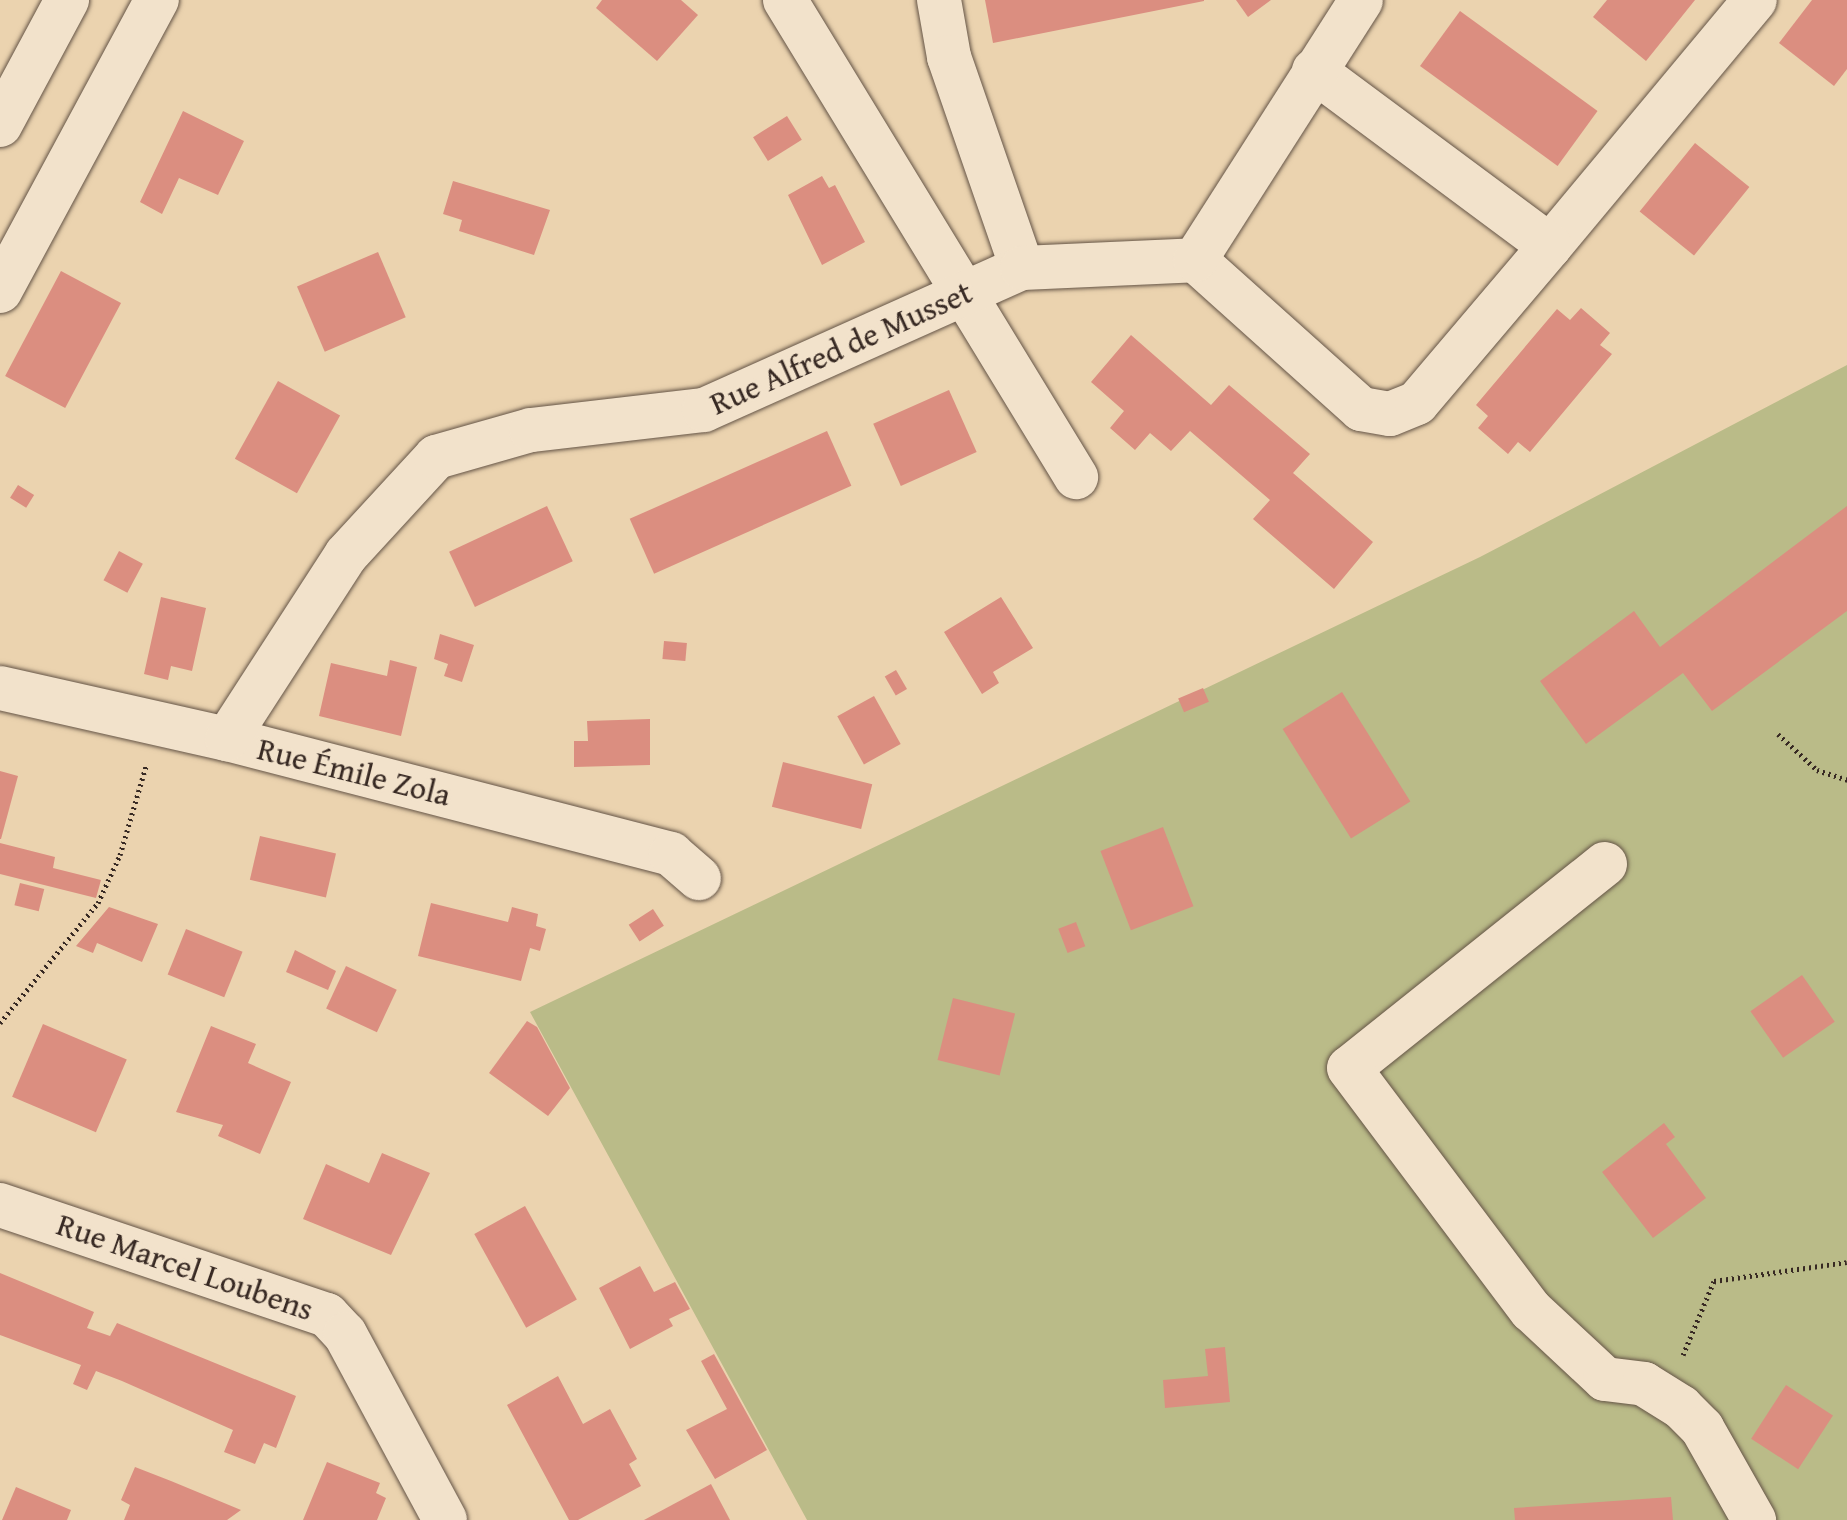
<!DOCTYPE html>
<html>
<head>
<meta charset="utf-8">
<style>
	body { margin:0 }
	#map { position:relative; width:1847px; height:1520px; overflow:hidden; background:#ebd3af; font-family:"Gentium Book Plus",serif }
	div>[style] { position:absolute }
	.green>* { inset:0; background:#babb88 }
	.building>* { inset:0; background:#db8e80; transform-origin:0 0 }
	.path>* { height:5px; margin-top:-2.5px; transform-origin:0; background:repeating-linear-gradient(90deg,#372923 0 2px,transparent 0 6px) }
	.roads { filter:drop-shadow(0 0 2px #645446) drop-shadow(0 0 2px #645446) }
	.minor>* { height:44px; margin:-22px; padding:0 22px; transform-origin:22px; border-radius:22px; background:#f2e2cb }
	span { translate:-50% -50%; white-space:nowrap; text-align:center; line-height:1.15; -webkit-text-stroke:6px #f2e2cb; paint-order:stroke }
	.street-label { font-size:32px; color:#372923 }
</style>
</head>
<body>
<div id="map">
	<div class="green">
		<i style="clip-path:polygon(1847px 365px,1847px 1520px,807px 1520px,530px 1012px,1480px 557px)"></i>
	</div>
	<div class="building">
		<i style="clip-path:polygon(602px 0,681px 0,698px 15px,657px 61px,596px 8px)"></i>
		<i style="clip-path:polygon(985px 0,1204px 0,1204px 1px,993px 43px)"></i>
		<i style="clip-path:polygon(1236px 0,1271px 0,1248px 17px)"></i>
		<i style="clip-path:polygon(1607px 0,1695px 0,1646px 61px,1593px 17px)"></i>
		<i style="clip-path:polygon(1812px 0,1847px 0,1847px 69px,1834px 86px,1779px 43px)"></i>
		<i style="left:1460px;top:11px;width:170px;height:68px;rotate:36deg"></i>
		<i style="clip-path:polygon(183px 111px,244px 141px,218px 195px,179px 178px,162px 214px,140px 202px)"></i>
		<i style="left:787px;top:116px;width:28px;height:40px;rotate:58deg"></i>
		<i style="left:1695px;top:143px;width:70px;height:88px;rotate:39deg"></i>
		<i style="clip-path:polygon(822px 176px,829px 188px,835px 185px,865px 242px,822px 265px,788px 195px)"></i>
		<i style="clip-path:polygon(453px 181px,550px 210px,534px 255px,459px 231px,462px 220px,443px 214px)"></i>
		<i style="left:378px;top:252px;width:71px;height:88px;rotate:67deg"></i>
		<i style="left:61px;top:271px;width:68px;height:119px;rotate:28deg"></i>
		<i style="clip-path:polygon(1581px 308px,1610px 333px,1600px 345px,1612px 354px,1530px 452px,1518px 442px,1508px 454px,1478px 428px,1488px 416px,1476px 405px,1557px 309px,1570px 320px)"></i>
		<i style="clip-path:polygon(1131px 335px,1211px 405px,1229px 385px,1310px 454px,1293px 473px,1373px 542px,1334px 589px,1253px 519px,1270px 500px,1190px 431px,1171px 451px,1150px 433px,1135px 450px,1110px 428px,1124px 411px,1091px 382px)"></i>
		<i style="left:278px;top:381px;width:71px;height:89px;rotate:29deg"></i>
		<i style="left:949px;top:390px;width:68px;height:83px;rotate:66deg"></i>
		<i style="left:827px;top:431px;width:60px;height:216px;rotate:66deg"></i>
		<i style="left:18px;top:485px;width:19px;height:15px;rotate:32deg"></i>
		<i style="left:547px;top:506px;width:61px;height:108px;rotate:65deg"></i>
		<i style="clip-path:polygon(1847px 506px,1847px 611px,1712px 711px,1683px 673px,1586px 744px,1540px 681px,1634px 611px,1660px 647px)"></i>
		<i style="left:119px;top:551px;width:27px;height:33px;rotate:28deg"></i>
		<i style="clip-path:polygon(161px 597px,206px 608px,192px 671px,171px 666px,168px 680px,144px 674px)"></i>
		<i style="clip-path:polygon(1001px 597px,1033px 648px,993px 672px,999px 683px,982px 694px,944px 632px)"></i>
		<i style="clip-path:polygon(440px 634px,474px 645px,462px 682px,444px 676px,448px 664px,434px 659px)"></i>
		<i style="left:664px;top:641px;width:23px;height:18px;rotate:5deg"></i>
		<i style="clip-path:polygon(390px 660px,417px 667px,401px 736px,319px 716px,331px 663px,387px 676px)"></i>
		<i style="left:896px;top:670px;width:22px;height:13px;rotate:60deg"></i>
		<i style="left:1203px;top:688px;width:15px;height:27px;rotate:67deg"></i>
		<i style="left:1342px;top:692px;width:129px;height:70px;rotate:58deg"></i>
		<i style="left:874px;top:696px;width:55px;height:42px;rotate:61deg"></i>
		<i style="clip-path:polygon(650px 719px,650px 765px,574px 767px,574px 741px,588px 741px,587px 721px)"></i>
		<i style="left:783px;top:762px;width:92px;height:46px;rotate:14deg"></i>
		<i style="clip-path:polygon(0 771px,18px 776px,1px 839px,0 839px)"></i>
		<i style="left:1163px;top:827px;width:85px;height:67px;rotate:69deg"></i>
		<i style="left:260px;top:836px;width:78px;height:45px;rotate:13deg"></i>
		<i style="clip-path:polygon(0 843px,55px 857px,53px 868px,101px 880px,96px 898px,0 874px)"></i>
		<i style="left:20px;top:883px;width:25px;height:23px;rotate:14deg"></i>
		<i style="clip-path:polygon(431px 903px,508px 922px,512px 907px,538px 914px,536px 926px,546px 929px,540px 951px,530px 948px,521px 981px,418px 956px)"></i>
		<i style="clip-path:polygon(109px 907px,158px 924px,142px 962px,97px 943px,93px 953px,76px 946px)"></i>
		<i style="left:653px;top:909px;width:20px;height:29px;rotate:57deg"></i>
		<i style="left:1076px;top:922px;width:26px;height:19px;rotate:69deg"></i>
		<i style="left:186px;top:929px;width:61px;height:49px;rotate:22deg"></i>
		<i style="clip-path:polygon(295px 950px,336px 971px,328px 990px,286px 972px)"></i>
		<i style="left:346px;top:966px;width:56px;height:47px;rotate:25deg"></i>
		<i style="left:1802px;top:975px;width:57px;height:63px;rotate:55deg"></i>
		<i style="left:953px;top:998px;width:64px;height:64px;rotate:14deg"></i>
		<i style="clip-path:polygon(527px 1021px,537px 1027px,570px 1088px,548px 1116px,489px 1073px)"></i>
		<i style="left:43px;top:1024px;width:91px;height:79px;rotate:23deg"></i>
		<i style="clip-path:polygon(211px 1026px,256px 1044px,248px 1063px,291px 1082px,260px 1154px,218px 1136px,223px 1125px,176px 1112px)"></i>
		<i style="clip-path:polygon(1664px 1123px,1675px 1137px,1666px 1144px,1706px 1198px,1653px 1238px,1602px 1172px)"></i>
		<i style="clip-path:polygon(382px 1153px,430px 1173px,391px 1255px,303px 1219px,326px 1164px,369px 1183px)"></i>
		<i style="left:525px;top:1206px;width:107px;height:58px;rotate:61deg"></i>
		<i style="clip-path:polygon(640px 1266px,654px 1292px,675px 1282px,690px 1309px,669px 1319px,673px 1326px,630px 1349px,599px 1288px)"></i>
		<i style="clip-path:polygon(0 1273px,94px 1312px,87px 1328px,110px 1336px,117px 1323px,296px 1396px,276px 1448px,264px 1443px,255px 1464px,224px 1452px,233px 1430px,122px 1381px,96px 1371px,87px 1390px,73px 1384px,81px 1365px,0 1335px)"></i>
		<i style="clip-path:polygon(1225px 1347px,1230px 1402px,1165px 1408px,1163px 1380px,1208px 1376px,1205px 1349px)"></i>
		<i style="clip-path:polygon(714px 1354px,767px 1450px,715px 1479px,686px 1430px,727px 1409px,701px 1361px)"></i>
		<i style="clip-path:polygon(558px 1376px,583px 1424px,610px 1409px,637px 1459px,629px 1464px,641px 1486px,578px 1520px,569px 1520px,507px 1405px)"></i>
		<i style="left:1786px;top:1385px;width:56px;height:64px;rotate:33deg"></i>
		<i style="clip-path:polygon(327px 1462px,380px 1483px,376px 1493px,386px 1498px,377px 1520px,303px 1520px)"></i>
		<i style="clip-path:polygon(135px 1467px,171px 1481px,241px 1510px,227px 1520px,124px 1520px,130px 1505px,121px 1500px)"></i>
		<i style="clip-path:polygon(711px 1484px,730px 1520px,644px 1520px)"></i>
		<i style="clip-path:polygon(16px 1487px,71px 1510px,67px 1520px,2px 1520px)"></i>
		<i style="clip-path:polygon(1671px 1497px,1673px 1520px,1515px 1520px,1514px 1508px)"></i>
	</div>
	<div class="path">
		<i style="left:1778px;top:734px;width:53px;rotate:42.7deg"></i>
		<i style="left:1817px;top:770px;width:32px;rotate:18deg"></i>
		<i style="left:0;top:1023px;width:155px;rotate:-50.8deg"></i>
		<i style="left:98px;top:903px;width:53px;rotate:-65.4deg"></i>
		<i style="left:120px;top:855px;width:93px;rotate:-73.7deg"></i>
		<i style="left:1683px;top:1355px;width:80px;rotate:-67.3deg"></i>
		<i style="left:1714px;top:1281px;width:134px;rotate:-8.1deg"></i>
	</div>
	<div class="roads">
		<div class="minor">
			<i style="left:785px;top:0;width:559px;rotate:58.61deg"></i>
			<i style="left:939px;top:0;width:58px;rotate:80deg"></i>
			<i style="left:949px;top:57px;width:223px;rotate:70.9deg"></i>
			<i style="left:0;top:125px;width:142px;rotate:-61.8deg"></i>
			<i style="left:1550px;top:246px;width:320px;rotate:-50.2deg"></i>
			<i style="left:1195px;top:260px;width:223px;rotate:41.9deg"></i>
			<i style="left:1361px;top:409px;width:29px;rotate:10deg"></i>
			<i style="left:1390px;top:414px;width:29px;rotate:-22deg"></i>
			<i style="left:1417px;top:403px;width:206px;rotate:-49.7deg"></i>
			<i style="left:1550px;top:246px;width:294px;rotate:-143.4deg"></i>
			<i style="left:0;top:291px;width:331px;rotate:-61.7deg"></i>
			<i style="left:0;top:688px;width:233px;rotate:12.7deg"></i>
			<i style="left:227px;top:739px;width:459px;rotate:14.5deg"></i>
			<i style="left:671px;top:854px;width:37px;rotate:41deg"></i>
			<i style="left:227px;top:739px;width:219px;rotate:-57.1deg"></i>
			<i style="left:346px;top:555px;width:133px;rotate:-47.4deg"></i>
			<i style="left:436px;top:457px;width:99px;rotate:-15.9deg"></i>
			<i style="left:531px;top:430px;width:174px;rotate:-6.6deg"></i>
			<i style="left:704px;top:410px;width:348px;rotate:-24.1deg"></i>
			<i style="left:1022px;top:268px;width:173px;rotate:-2.6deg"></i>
			<i style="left:1195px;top:260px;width:308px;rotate:-57.4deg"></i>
			<i style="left:1605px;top:864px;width:327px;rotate:141.4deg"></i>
			<i style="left:1349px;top:1068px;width:303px;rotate:53.1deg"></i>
			<i style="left:1531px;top:1310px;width:101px;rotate:43deg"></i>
			<i style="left:1605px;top:1379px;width:39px;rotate:7deg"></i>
			<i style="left:1644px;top:1384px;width:44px;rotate:31.9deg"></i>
			<i style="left:1681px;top:1407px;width:30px;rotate:45deg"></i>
			<i style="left:1702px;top:1428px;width:106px;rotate:60.5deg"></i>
			<i style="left:0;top:1205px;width:345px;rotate:18.6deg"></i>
			<i style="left:327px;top:1315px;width:26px;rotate:47deg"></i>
			<i style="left:345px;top:1334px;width:211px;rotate:61.7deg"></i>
		</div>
	</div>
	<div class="street-label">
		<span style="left:841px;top:348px;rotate:-24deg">Rue Alfred de Musset</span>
		<span style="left:354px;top:772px;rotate:14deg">Rue Émile Zola</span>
		<span style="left:185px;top:1267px;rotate:19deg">Rue Marcel Loubens</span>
	</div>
</div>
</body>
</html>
